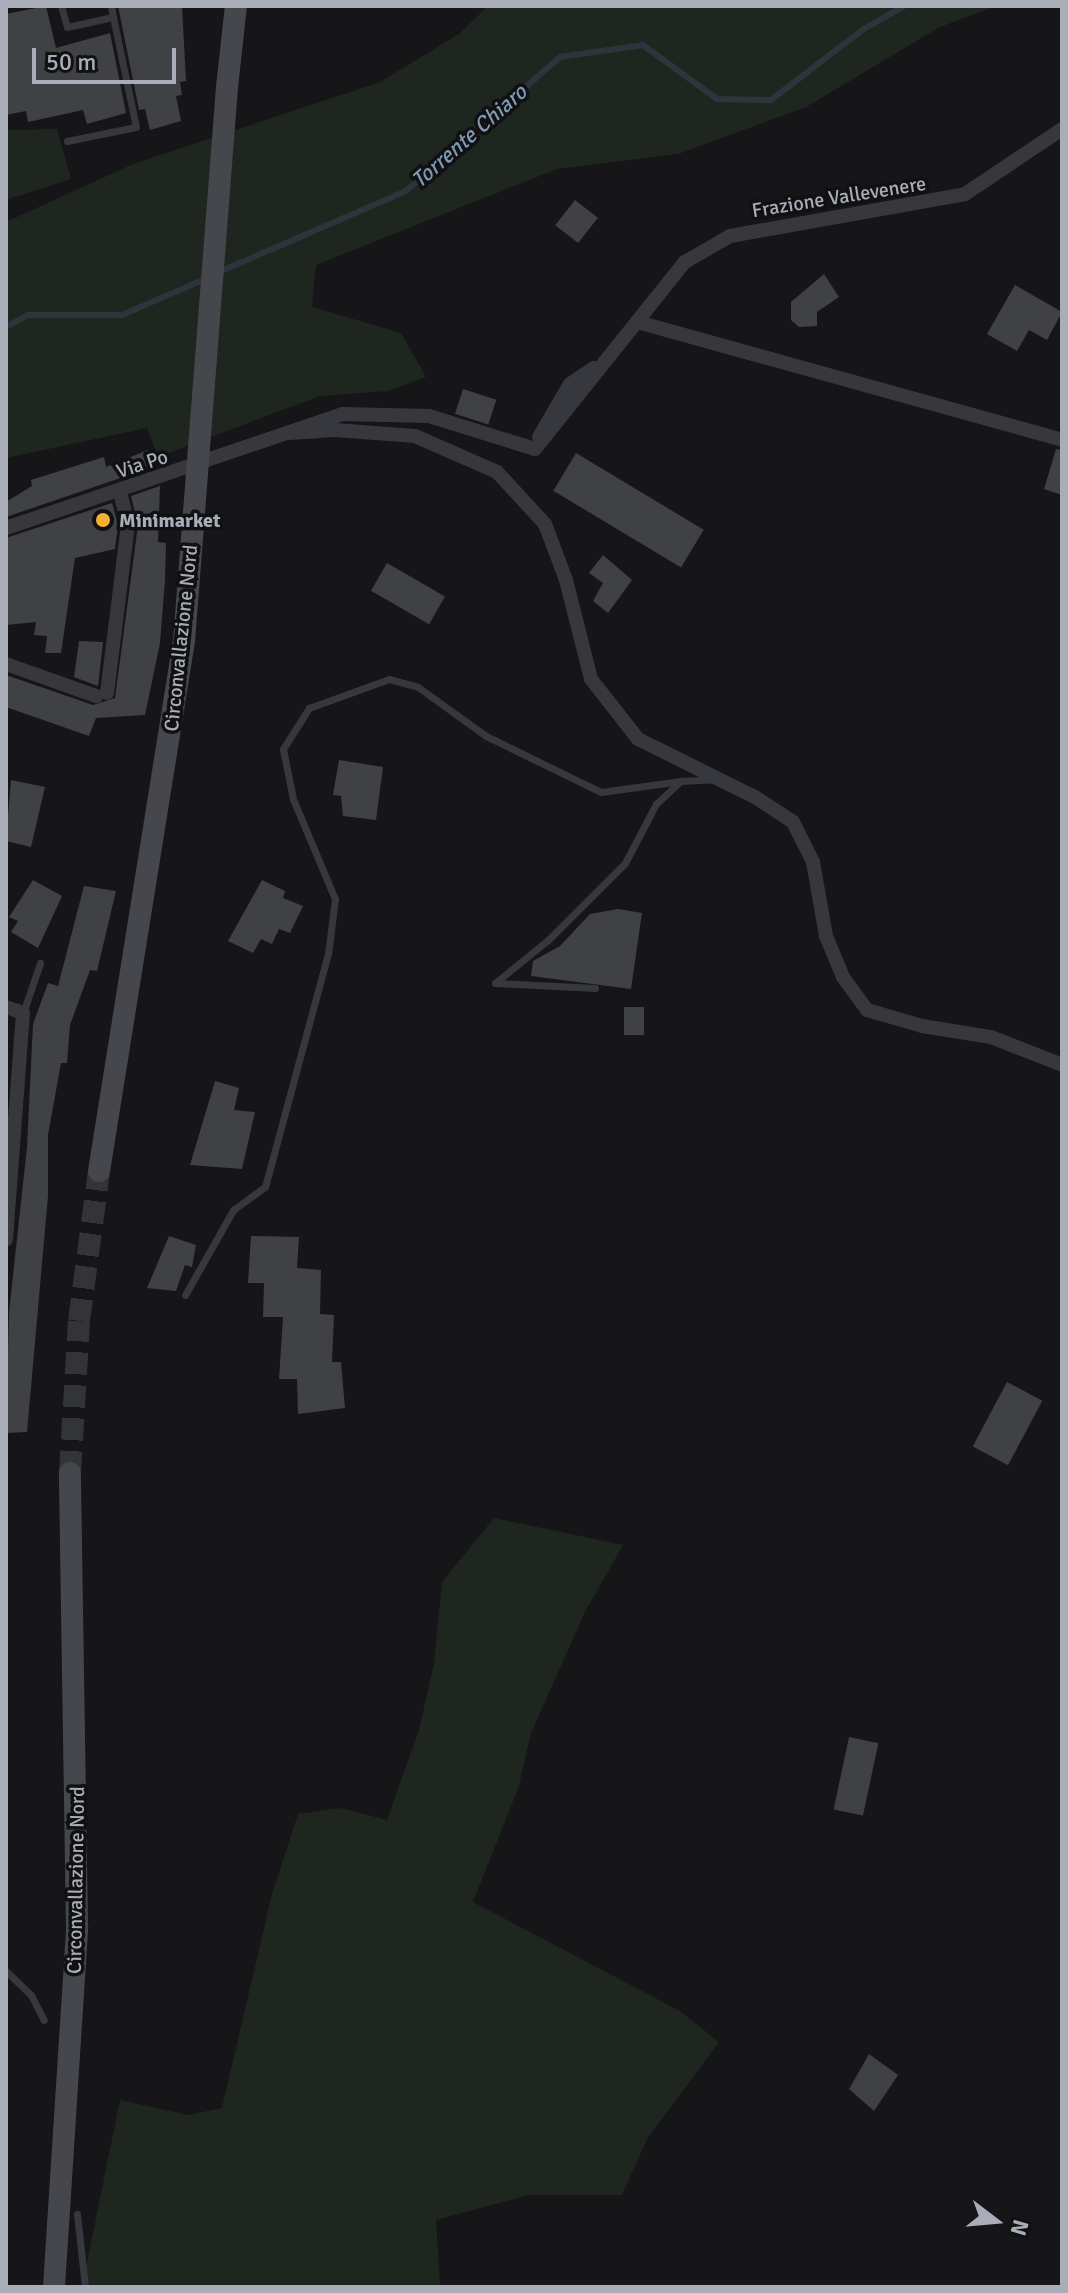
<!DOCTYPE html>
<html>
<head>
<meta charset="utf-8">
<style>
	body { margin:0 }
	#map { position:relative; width:1068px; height:2293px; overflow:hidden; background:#161618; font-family:Signika,sans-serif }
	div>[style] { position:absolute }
	.green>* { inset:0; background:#1e261f }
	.stream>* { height:6px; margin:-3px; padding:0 3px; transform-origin:3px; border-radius:3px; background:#2c353c }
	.building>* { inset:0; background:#404145; transform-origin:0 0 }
	.secondary-tunnel>* { height:22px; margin-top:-11px; transform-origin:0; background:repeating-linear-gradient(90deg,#333438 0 22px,transparent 0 33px) }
	.service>* { height:7px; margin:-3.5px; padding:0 3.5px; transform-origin:3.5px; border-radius:3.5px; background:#37383d }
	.minor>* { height:14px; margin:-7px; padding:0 7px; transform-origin:7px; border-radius:7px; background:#37383d }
	.secondary>* { height:22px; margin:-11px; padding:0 11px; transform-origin:11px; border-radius:11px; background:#45474d }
	.secondary-bridge>* { height:22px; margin:-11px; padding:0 11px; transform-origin:11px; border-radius:11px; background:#45474d }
	.dots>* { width:22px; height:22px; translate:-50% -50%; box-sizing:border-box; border:4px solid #111113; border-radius:50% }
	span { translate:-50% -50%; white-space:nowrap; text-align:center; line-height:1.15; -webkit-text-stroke:7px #111113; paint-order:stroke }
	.street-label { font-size:20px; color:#a8adb8 }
	.poi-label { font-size:20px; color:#a8adb8; font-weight:700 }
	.left { translate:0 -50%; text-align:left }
	.water-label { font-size:22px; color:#7f9bb3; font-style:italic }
	.frame { position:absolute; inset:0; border:8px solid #a8adb8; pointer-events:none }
	.north { position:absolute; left:956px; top:2181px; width:80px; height:80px; -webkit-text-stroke:6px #111113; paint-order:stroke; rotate:106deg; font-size:22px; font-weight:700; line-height:32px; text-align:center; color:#a8adb8 }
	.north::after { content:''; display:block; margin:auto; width:28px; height:36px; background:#a8adb8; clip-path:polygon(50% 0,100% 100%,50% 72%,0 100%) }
	.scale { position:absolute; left:32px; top:48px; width:144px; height:36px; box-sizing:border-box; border:4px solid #a8adb8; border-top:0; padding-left:10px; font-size:24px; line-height:28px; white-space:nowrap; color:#a8adb8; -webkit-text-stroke:6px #111113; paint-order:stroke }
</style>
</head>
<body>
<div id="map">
	<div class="green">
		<i style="clip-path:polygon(488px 6px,996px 6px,940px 27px,806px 107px,678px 154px,557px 169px,316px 265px,312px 307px,401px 333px,426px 377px,388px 391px,320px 396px,158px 457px,147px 428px,6px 458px,6px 222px,133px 164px,380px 82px,459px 34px)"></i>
		<i style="clip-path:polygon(57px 129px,71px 179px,6px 200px,6px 130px)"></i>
		<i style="clip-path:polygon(494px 1518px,623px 1545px,585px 1612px,531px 1733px,519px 1786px,473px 1902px,680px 2011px,719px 2042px,647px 2139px,622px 2195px,529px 2195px,436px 2220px,440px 2287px,82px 2287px,120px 2100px,188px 2115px,222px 2108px,272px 1894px,298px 1814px,341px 1808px,387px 1820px,419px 1730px,434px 1663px,442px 1582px)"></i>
	</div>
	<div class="stream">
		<i style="left:219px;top:272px;width:204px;rotate:-23.4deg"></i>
		<i style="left:406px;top:191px;width:204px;rotate:-41deg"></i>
		<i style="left:560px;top:57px;width:84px;rotate:-8.2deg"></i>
		<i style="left:643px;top:45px;width:92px;rotate:36.1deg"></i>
		<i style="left:717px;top:99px;width:54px;rotate:1.1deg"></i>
		<i style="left:771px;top:100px;width:117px;rotate:-37.4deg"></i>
		<i style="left:864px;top:29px;width:46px;rotate:-29.9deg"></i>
		<i style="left:6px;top:327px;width:25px;rotate:-29deg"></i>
		<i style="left:28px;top:315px;width:94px"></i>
		<i style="left:122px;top:315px;width:90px;rotate:-23.4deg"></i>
	</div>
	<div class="building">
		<i style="clip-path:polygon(46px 6px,56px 48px,110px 33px,126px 113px,87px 124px,83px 110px,28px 122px,26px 111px,6px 115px,6px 14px)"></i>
		<i style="clip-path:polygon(118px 6px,182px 6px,186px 81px,180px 82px,182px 95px,176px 96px,181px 121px,150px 130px,145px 109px,139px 110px)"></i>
		<i style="left:575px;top:200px;width:29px;height:32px;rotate:38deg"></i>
		<i style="clip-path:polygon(824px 274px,839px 297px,817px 312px,817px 326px,799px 327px,791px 320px,791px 302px)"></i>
		<i style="clip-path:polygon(1015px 285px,1062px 312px,1047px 340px,1029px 330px,1017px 351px,987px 334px)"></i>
		<i style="left:463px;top:389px;width:35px;height:26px;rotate:18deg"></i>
		<i style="clip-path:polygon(1056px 449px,1062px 450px,1062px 495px,1044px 489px)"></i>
		<i style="clip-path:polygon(148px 450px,153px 467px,6px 517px,6px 502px,32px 486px,31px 480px,104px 457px,106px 467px)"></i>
		<i style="left:576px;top:453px;width:149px;height:44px;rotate:31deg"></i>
		<i style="clip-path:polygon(160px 486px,158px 542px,166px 543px,165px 580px,160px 643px,145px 715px,96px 718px,89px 736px,6px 707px,6px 675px,93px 705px,115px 698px,138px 525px,131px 496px)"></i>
		<i style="clip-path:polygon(112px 503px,118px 525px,115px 549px,75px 558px,61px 653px,45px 653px,47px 636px,34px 635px,36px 622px,6px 625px,6px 538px)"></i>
		<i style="clip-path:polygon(603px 555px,632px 580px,608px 613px,593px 601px,603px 583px,589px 573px)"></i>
		<i style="left:387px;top:563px;width:67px;height:32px;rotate:30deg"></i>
		<i style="clip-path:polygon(79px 641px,103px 642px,98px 686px,74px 677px)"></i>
		<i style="clip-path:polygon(339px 760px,383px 767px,376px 820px,343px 816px,341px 796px,333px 795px)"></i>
		<i style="clip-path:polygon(11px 780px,45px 787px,31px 847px,6px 841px)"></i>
		<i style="clip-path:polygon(33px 880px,62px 896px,38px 948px,11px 932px,18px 921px,9px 917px)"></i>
		<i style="clip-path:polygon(262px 880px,285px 891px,283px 898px,303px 906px,290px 933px,279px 929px,272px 944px,261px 939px,253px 953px,228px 941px)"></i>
		<i style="clip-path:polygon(84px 886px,116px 891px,97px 971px,90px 970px,70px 1025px,67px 1063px,61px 1063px,48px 1135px,48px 1196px,27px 1432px,6px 1433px,9px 1312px,27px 1147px,33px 1024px,48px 983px,58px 986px)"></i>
		<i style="clip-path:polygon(618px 909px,642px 913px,631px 989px,531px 976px,533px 961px,560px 946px,590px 914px)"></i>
		<i style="left:624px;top:1007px;width:20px;height:28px"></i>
		<i style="clip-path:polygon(215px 1081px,239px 1088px,234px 1110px,255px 1112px,242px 1169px,190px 1165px)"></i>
		<i style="clip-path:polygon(169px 1236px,196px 1245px,192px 1267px,185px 1265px,176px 1291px,147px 1288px)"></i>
		<i style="clip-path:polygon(251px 1236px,299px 1237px,297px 1268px,321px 1270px,320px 1314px,334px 1315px,332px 1362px,341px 1362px,345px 1408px,298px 1414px,297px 1379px,279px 1379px,283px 1317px,263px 1317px,264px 1283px,248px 1283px)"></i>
		<i style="left:1007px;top:1382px;width:40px;height:73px;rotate:28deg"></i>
		<i style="left:849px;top:1737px;width:30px;height:74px;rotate:12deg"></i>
		<i style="clip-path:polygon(869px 2054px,898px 2075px,874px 2111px,849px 2089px)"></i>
	</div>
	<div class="secondary-tunnel">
		<i style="left:70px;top:1473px;width:152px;rotate:-86.6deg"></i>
		<i style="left:79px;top:1321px;width:151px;rotate:-82.4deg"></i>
	</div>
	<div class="service">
		<i style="left:61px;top:6px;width:22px;rotate:74deg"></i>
		<i style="left:67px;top:27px;width:47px;rotate:-12.3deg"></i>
		<i style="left:113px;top:17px;width:11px;rotate:-100deg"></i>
		<i style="left:67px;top:141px;width:70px;rotate:-11.5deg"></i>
		<i style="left:136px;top:127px;width:112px;rotate:-101.8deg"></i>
		<i style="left:595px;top:988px;width:100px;rotate:-177.1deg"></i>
		<i style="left:495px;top:983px;width:68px;rotate:-39.1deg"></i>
		<i style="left:548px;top:940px;width:109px;rotate:-45deg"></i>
		<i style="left:625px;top:863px;width:67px;rotate:-62.3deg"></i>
		<i style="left:656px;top:804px;width:34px;rotate:-43deg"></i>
		<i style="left:681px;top:781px;width:33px;rotate:-3deg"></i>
		<i style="left:23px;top:1013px;width:53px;rotate:-71.2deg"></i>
		<i style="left:185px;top:1295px;width:98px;rotate:-60.5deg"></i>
		<i style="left:233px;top:1210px;width:39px;rotate:-36deg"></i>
		<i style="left:265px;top:1187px;width:241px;rotate:-74.9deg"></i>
		<i style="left:328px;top:954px;width:55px;rotate:-82.7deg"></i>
		<i style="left:335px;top:899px;width:108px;rotate:-112.8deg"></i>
		<i style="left:293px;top:799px;width:51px;rotate:-101.3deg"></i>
		<i style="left:283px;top:749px;width:49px;rotate:-57.6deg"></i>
		<i style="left:309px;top:708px;width:85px;rotate:-19.9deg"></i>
		<i style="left:389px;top:679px;width:30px;rotate:15deg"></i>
		<i style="left:418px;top:687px;width:84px;rotate:35.8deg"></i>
		<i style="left:486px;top:736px;width:128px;rotate:26deg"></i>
		<i style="left:601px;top:792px;width:81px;rotate:-7.8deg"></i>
		<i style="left:6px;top:1971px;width:35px;rotate:44deg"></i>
		<i style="left:31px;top:1995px;width:28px;rotate:63deg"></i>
		<i style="left:77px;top:2214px;width:73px;rotate:83.7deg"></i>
	</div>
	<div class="minor">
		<i style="left:641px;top:323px;width:437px;rotate:15.5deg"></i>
		<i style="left:289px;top:433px;width:46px;rotate:-3.7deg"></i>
		<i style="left:335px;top:430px;width:80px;rotate:4.3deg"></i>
		<i style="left:415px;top:436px;width:90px;rotate:23.7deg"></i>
		<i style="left:497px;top:472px;width:71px;rotate:47.3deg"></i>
		<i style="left:545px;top:524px;width:60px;rotate:69.4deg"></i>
		<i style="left:566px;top:580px;width:102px;rotate:75.8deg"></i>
		<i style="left:591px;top:679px;width:76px;rotate:51.9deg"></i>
		<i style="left:638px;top:739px;width:131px;rotate:26.4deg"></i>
		<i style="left:755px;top:797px;width:45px;rotate:33.3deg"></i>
		<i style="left:793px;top:822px;width:45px;rotate:63.4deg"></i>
		<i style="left:813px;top:862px;width:75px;rotate:80deg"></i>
		<i style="left:826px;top:936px;width:44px;rotate:67.5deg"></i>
		<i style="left:843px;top:977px;width:41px;rotate:54deg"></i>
		<i style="left:867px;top:1010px;width:57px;rotate:16.2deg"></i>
		<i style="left:922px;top:1026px;width:70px;rotate:9.1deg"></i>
		<i style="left:991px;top:1037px;width:76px;rotate:21.5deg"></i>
		<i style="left:539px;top:437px;width:61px;rotate:-59.7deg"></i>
		<i style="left:570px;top:384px;width:29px;rotate:-34deg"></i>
		<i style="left:535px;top:449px;width:240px;rotate:-51.3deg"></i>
		<i style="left:685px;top:262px;width:52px;rotate:-30deg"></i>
		<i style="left:730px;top:236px;width:239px;rotate:-10.1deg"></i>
		<i style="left:965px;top:194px;width:117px;rotate:-33.8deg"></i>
		<i style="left:6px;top:528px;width:355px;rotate:-18.7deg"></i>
		<i style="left:342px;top:414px;width:87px;rotate:1.3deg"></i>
		<i style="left:429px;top:416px;width:111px;rotate:17.3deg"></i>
		<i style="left:6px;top:664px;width:96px;rotate:19.6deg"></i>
		<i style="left:107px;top:693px;width:170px;rotate:-82.9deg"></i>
		<i style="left:128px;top:524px;width:32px;rotate:-104deg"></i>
		<i style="left:6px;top:1007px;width:18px;rotate:19deg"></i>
		<i style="left:23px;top:1013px;width:227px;rotate:94.3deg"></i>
	</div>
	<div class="secondary">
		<i style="left:227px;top:87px;width:81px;rotate:-83.7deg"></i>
		<i style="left:99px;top:1171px;width:537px;rotate:-80.89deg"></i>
		<i style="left:54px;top:2287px;width:361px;rotate:-86.3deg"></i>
		<i style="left:77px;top:1927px;width:454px;rotate:-90.9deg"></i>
	</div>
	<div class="secondary-bridge">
		<i style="left:184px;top:641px;width:556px;rotate:-85.56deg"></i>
	</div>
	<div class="dots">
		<i style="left:103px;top:520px;background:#f2b134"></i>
	</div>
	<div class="street-label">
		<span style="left:839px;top:197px;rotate:-9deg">Frazione Vallevenere</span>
		<span style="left:142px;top:464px;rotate:-18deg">Via Po</span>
		<span style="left:181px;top:638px;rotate:-84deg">Circonvallazione Nord</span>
		<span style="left:76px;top:1880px;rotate:-89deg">Circonvallazione Nord</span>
	</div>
	<div class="poi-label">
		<span class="left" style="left:119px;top:520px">Minimarket</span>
	</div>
	<div class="water-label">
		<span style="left:469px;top:136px;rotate:-41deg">Torrente Chiaro</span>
	</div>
	<div class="frame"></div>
	<div class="north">N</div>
	<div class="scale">50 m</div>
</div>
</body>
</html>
